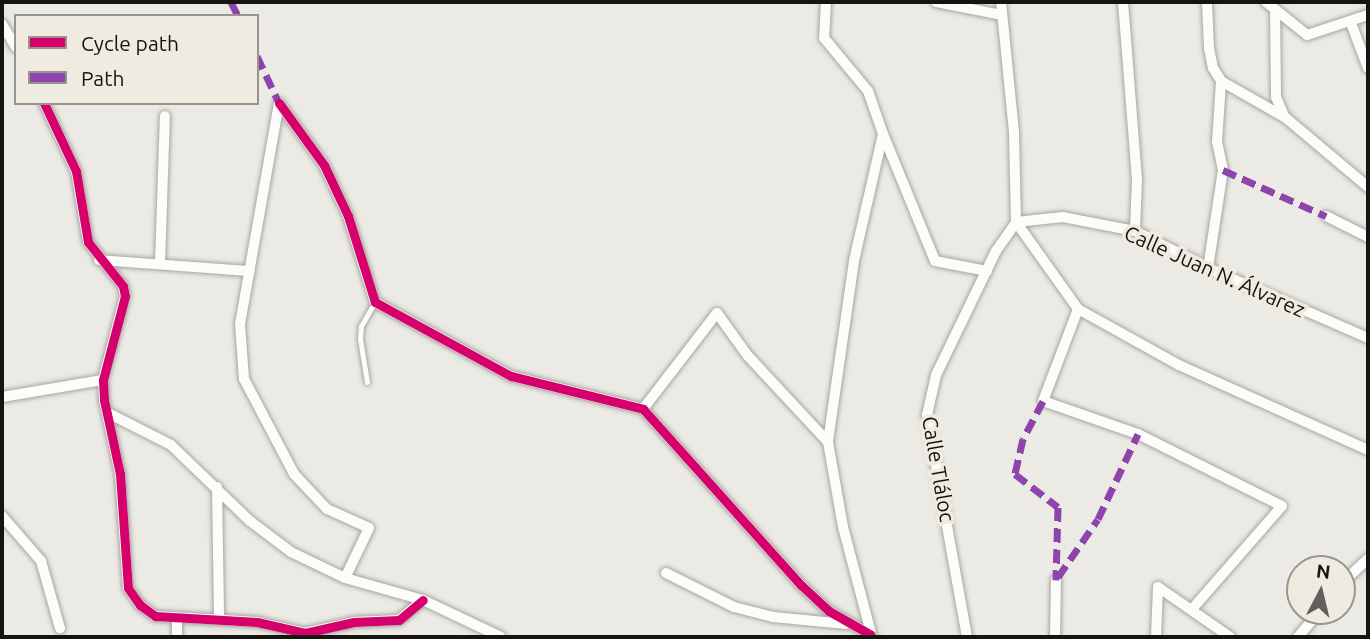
<!DOCTYPE html>
<html>
<head>
<meta charset="utf-8">
<style>
	body { margin:0 }
	#map { position:relative; width:1370px; height:639px; overflow:hidden; background:#eceae4; font-family:Ubuntu,sans-serif }
	div>[style] { position:absolute }
	.roads { filter:drop-shadow(0 0 2px #a7a6a1) drop-shadow(0 0 2px #a7a6a1) }
	.lane>* { height:5px; margin:-2.5px; padding:0 2.5px; transform-origin:2.5px; border-radius:2.5px; background:#fcfcfb }
	.street>* { height:10px; margin:-5px; padding:0 5px; transform-origin:5px; border-radius:5px; background:#fcfcfb }
	.quiet>* { height:7px; margin-top:-3.5px; transform-origin:0; background:repeating-linear-gradient(90deg,#8e44ad 0 14px,transparent 0 21px) }
	.cycleway>* { height:9px; margin:-4.5px; padding:0 4.5px; transform-origin:4.5px; border-radius:4.5px; background:#d6006c }
	span { translate:-50% -50%; white-space:nowrap; text-align:center; line-height:1.15; -webkit-text-stroke:7px #efebe0; paint-order:stroke }
	.street-label { font-size:21px; color:#161411 }
	.frame { position:absolute; inset:0; border:4px solid #161411; pointer-events:none }
	.legend { position:absolute; left:14px; top:14px; width:245px; height:91px; box-sizing:border-box; background:#efebe0; border:2px solid #98958d; margin:0; padding:9px 12px; list-style:none; font-size:21px; color:#161411 }
	.legend li { display:flex; align-items:center; gap:14px; height:35px }
	.legend b { width:35px; border:2px solid #98958d }
	.north { position:absolute; left:1286px; top:555px; width:70px; height:70px; box-sizing:border-box; background:#efebe0; border:2px solid #98958d; border-radius:50%; rotate:7deg; font-size:19px; font-weight:700; line-height:28px; text-align:center; color:#161411 }
	.north::after { content:''; display:block; margin:auto; width:24px; height:32px; background:#615f5b; clip-path:polygon(50% 0,100% 100%,50% 72%,0 100%) }
</style>
</head>
<body>
<div id="map">
	<div class="roads">
		<div class="lane">
			<i style="left:367px;top:382px;width:44px;rotate:-99.2deg"></i>
			<i style="left:360px;top:339px;width:13px;rotate:-86deg"></i>
			<i style="left:361px;top:326px;width:28px;rotate:-60deg"></i>
		</div>
		<div class="street">
			<i style="left:826px;top:2px;width:36px;rotate:93deg"></i>
			<i style="left:824px;top:38px;width:69px;rotate:50.3deg"></i>
			<i style="left:868px;top:91px;width:46px;rotate:70.8deg"></i>
			<i style="left:883px;top:134px;width:130px;rotate:102.9deg"></i>
			<i style="left:854px;top:261px;width:183px;rotate:98.2deg"></i>
			<i style="left:936px;top:2px;width:67px;rotate:11.1deg"></i>
			<i style="left:1123px;top:2px;width:178px;rotate:85.5deg"></i>
			<i style="left:1137px;top:179px;width:52px;rotate:92.2deg"></i>
			<i style="left:1207px;top:2px;width:46px;rotate:87.5deg"></i>
			<i style="left:1209px;top:48px;width:20px;rotate:79deg"></i>
			<i style="left:1213px;top:68px;width:15px;rotate:58deg"></i>
			<i style="left:1221px;top:81px;width:75px;rotate:29.6deg"></i>
			<i style="left:1286px;top:118px;width:107px;rotate:40.1deg"></i>
			<i style="left:1266px;top:2px;width:53px;rotate:38.8deg"></i>
			<i style="left:1307px;top:35px;width:64px;rotate:-18.2deg"></i>
			<i style="left:1275px;top:11px;width:86px;rotate:89.3deg"></i>
			<i style="left:1276px;top:97px;width:21px;rotate:67deg"></i>
			<i style="left:1351px;top:23px;width:48px;rotate:69.3deg"></i>
			<i style="left:2px;top:24px;width:27px;rotate:59deg"></i>
			<i style="left:44px;top:103px;width:75px;rotate:64.8deg"></i>
			<i style="left:76px;top:171px;width:72px;rotate:80.4deg"></i>
			<i style="left:88px;top:242px;width:56px;rotate:51.5deg"></i>
			<i style="left:123px;top:286px;width:10px;rotate:79deg"></i>
			<i style="left:125px;top:296px;width:87px;rotate:104.7deg"></i>
			<i style="left:103px;top:380px;width:20px;rotate:87deg"></i>
			<i style="left:104px;top:400px;width:76px;rotate:77.8deg"></i>
			<i style="left:120px;top:474px;width:114px;rotate:86deg"></i>
			<i style="left:128px;top:588px;width:21px;rotate:55deg"></i>
			<i style="left:140px;top:605px;width:19px;rotate:36deg"></i>
			<i style="left:155px;top:616px;width:102px;rotate:3.4deg"></i>
			<i style="left:257px;top:622px;width:49px;rotate:12.9deg"></i>
			<i style="left:305px;top:633px;width:50px;rotate:-12.7deg"></i>
			<i style="left:354px;top:622px;width:45px;rotate:-2.5deg"></i>
			<i style="left:399px;top:620px;width:31px;rotate:-40deg"></i>
			<i style="left:279px;top:103px;width:77px;rotate:54deg"></i>
			<i style="left:324px;top:165px;width:56px;rotate:64.8deg"></i>
			<i style="left:348px;top:216px;width:90px;rotate:72.6deg"></i>
			<i style="left:375px;top:302px;width:155px;rotate:28.6deg"></i>
			<i style="left:511px;top:376px;width:136px;rotate:14deg"></i>
			<i style="left:643px;top:409px;width:237px;rotate:48.1deg"></i>
			<i style="left:801px;top:585px;width:38px;rotate:43deg"></i>
			<i style="left:829px;top:611px;width:48px;rotate:29.7deg"></i>
			<i style="left:279px;top:103px;width:224px;rotate:100deg"></i>
			<i style="left:240px;top:324px;width:55px;rotate:85.8deg"></i>
			<i style="left:244px;top:379px;width:107px;rotate:62.2deg"></i>
			<i style="left:294px;top:474px;width:48px;rotate:46.7deg"></i>
			<i style="left:327px;top:509px;width:46px;rotate:24.3deg"></i>
			<i style="left:369px;top:528px;width:55px;rotate:115.6deg"></i>
			<i style="left:883px;top:134px;width:137px;rotate:67.7deg"></i>
			<i style="left:935px;top:261px;width:53px;rotate:10.9deg"></i>
			<i style="left:1326px;top:216px;width:47px;rotate:26.6deg"></i>
			<i style="left:99px;top:260px;width:151px;rotate:4.2deg"></i>
			<i style="left:160px;top:264px;width:148px;rotate:-88.1deg"></i>
			<i style="left:1208px;top:268px;width:99px;rotate:-81.3deg"></i>
			<i style="left:1223px;top:170px;width:29px;rotate:-102deg"></i>
			<i style="left:1217px;top:142px;width:61px;rotate:-86.2deg"></i>
			<i style="left:1078px;top:309px;width:98px;rotate:110.8deg"></i>
			<i style="left:1043px;top:401px;width:101px;rotate:19.2deg"></i>
			<i style="left:1138px;top:434px;width:161px;rotate:26.6deg"></i>
			<i style="left:1282px;top:506px;width:135px;rotate:131.1deg"></i>
			<i style="left:1368px;top:338px;width:175px;rotate:-156.4deg"></i>
			<i style="left:1208px;top:268px;width:82px;rotate:-153.1deg"></i>
			<i style="left:1135px;top:231px;width:73px;rotate:-169deg"></i>
			<i style="left:1063px;top:217px;width:47px;rotate:173.9deg"></i>
			<i style="left:1016px;top:222px;width:107px;rotate:54.5deg"></i>
			<i style="left:1078px;top:309px;width:115px;rotate:29deg"></i>
			<i style="left:1179px;top:365px;width:207px;rotate:24.2deg"></i>
			<i style="left:2px;top:397px;width:102px;rotate:-9.6deg"></i>
			<i style="left:643px;top:409px;width:121px;rotate:-52.4deg"></i>
			<i style="left:717px;top:313px;width:53px;rotate:54.2deg"></i>
			<i style="left:748px;top:356px;width:117px;rotate:47.1deg"></i>
			<i style="left:828px;top:442px;width:86px;rotate:80deg"></i>
			<i style="left:843px;top:527px;width:114px;rotate:75.2deg"></i>
			<i style="left:110px;top:414px;width:68px;rotate:26.9deg"></i>
			<i style="left:171px;top:445px;width:110px;rotate:43.9deg"></i>
			<i style="left:250px;top:521px;width:51px;rotate:37.1deg"></i>
			<i style="left:291px;top:552px;width:60px;rotate:25.7deg"></i>
			<i style="left:345px;top:578px;width:81px;rotate:15.8deg"></i>
			<i style="left:423px;top:600px;width:86px;rotate:25.4deg"></i>
			<i style="left:217px;top:487px;width:131px;rotate:89.1deg"></i>
			<i style="left:2px;top:516px;width:60px;rotate:49.1deg"></i>
			<i style="left:41px;top:561px;width:70px;rotate:74.2deg"></i>
			<i style="left:666px;top:573px;width:76px;rotate:26.6deg"></i>
			<i style="left:734px;top:607px;width:40px;rotate:14.4deg"></i>
			<i style="left:773px;top:617px;width:73px;rotate:5.5deg"></i>
			<i style="left:1342px;top:583px;width:35px;rotate:-43deg"></i>
			<i style="left:177px;top:619px;width:18px;rotate:90deg"></i>
			<i style="left:967px;top:637px;width:226px;rotate:-100.2deg"></i>
			<i style="left:927px;top:415px;width:41px;rotate:-77.3deg"></i>
			<i style="left:936px;top:375px;width:138px;rotate:-64.2deg"></i>
			<i style="left:996px;top:251px;width:35px;rotate:-55deg"></i>
			<i style="left:1016px;top:222px;width:90px;rotate:-91.3deg"></i>
			<i style="left:1014px;top:132px;width:131px;rotate:-95.7deg"></i>
			<i style="left:1055px;top:637px;width:57px;rotate:-89deg"></i>
			<i style="left:1156px;top:637px;width:50px;rotate:-87.7deg"></i>
			<i style="left:1158px;top:587px;width:88px;rotate:34.8deg"></i>
			<i style="left:1298px;top:637px;width:34px;rotate:-50deg"></i>
		</div>
	</div>
	<div class="quiet">
		<i style="left:231px;top:2px;width:16px;rotate:63deg"></i>
		<i style="left:257px;top:56px;width:52px;rotate:64.9deg"></i>
		<i style="left:1223px;top:170px;width:113px;rotate:24.1deg"></i>
		<i style="left:1043px;top:401px;width:43px;rotate:117.8deg"></i>
		<i style="left:1023px;top:439px;width:36px;rotate:103deg"></i>
		<i style="left:1015px;top:474px;width:54px;rotate:37.5deg"></i>
		<i style="left:1058px;top:507px;width:73px;rotate:91.6deg"></i>
		<i style="left:1058px;top:577px;width:70px;rotate:-55.4deg"></i>
		<i style="left:1098px;top:519px;width:94px;rotate:-64.8deg"></i>
	</div>
	<div class="cycleway">
		<i style="left:44px;top:103px;width:75px;rotate:64.8deg"></i>
		<i style="left:76px;top:171px;width:72px;rotate:80.4deg"></i>
		<i style="left:88px;top:242px;width:56px;rotate:51.5deg"></i>
		<i style="left:123px;top:286px;width:10px;rotate:79deg"></i>
		<i style="left:125px;top:296px;width:87px;rotate:104.7deg"></i>
		<i style="left:103px;top:380px;width:20px;rotate:87deg"></i>
		<i style="left:104px;top:400px;width:76px;rotate:77.8deg"></i>
		<i style="left:120px;top:474px;width:114px;rotate:86deg"></i>
		<i style="left:128px;top:588px;width:21px;rotate:55deg"></i>
		<i style="left:140px;top:605px;width:19px;rotate:36deg"></i>
		<i style="left:155px;top:616px;width:102px;rotate:3.4deg"></i>
		<i style="left:257px;top:622px;width:49px;rotate:12.9deg"></i>
		<i style="left:305px;top:633px;width:50px;rotate:-12.7deg"></i>
		<i style="left:354px;top:622px;width:45px;rotate:-2.5deg"></i>
		<i style="left:399px;top:620px;width:31px;rotate:-40deg"></i>
		<i style="left:279px;top:103px;width:77px;rotate:54deg"></i>
		<i style="left:324px;top:165px;width:56px;rotate:64.8deg"></i>
		<i style="left:348px;top:216px;width:90px;rotate:72.6deg"></i>
		<i style="left:375px;top:302px;width:155px;rotate:28.6deg"></i>
		<i style="left:511px;top:376px;width:136px;rotate:14deg"></i>
		<i style="left:643px;top:409px;width:237px;rotate:48.1deg"></i>
		<i style="left:801px;top:585px;width:38px;rotate:43deg"></i>
		<i style="left:829px;top:611px;width:48px;rotate:29.7deg"></i>
	</div>
	<div class="street-label">
		<span style="left:1215px;top:271px;rotate:24deg">Calle Juan N. Álvarez</span>
		<span style="left:939px;top:469px;rotate:80deg">Calle Tláloc</span>
	</div>
	<div class="frame"></div>
	<ul class="legend">
	<li><b style="height:9px;background:#d6006c"></b>Cycle path</li>
	<li><b style="height:9px;background:#8e44ad"></b>Path</li>
	</ul>
	<div class="north">N</div>
</div>
</body>
</html>
